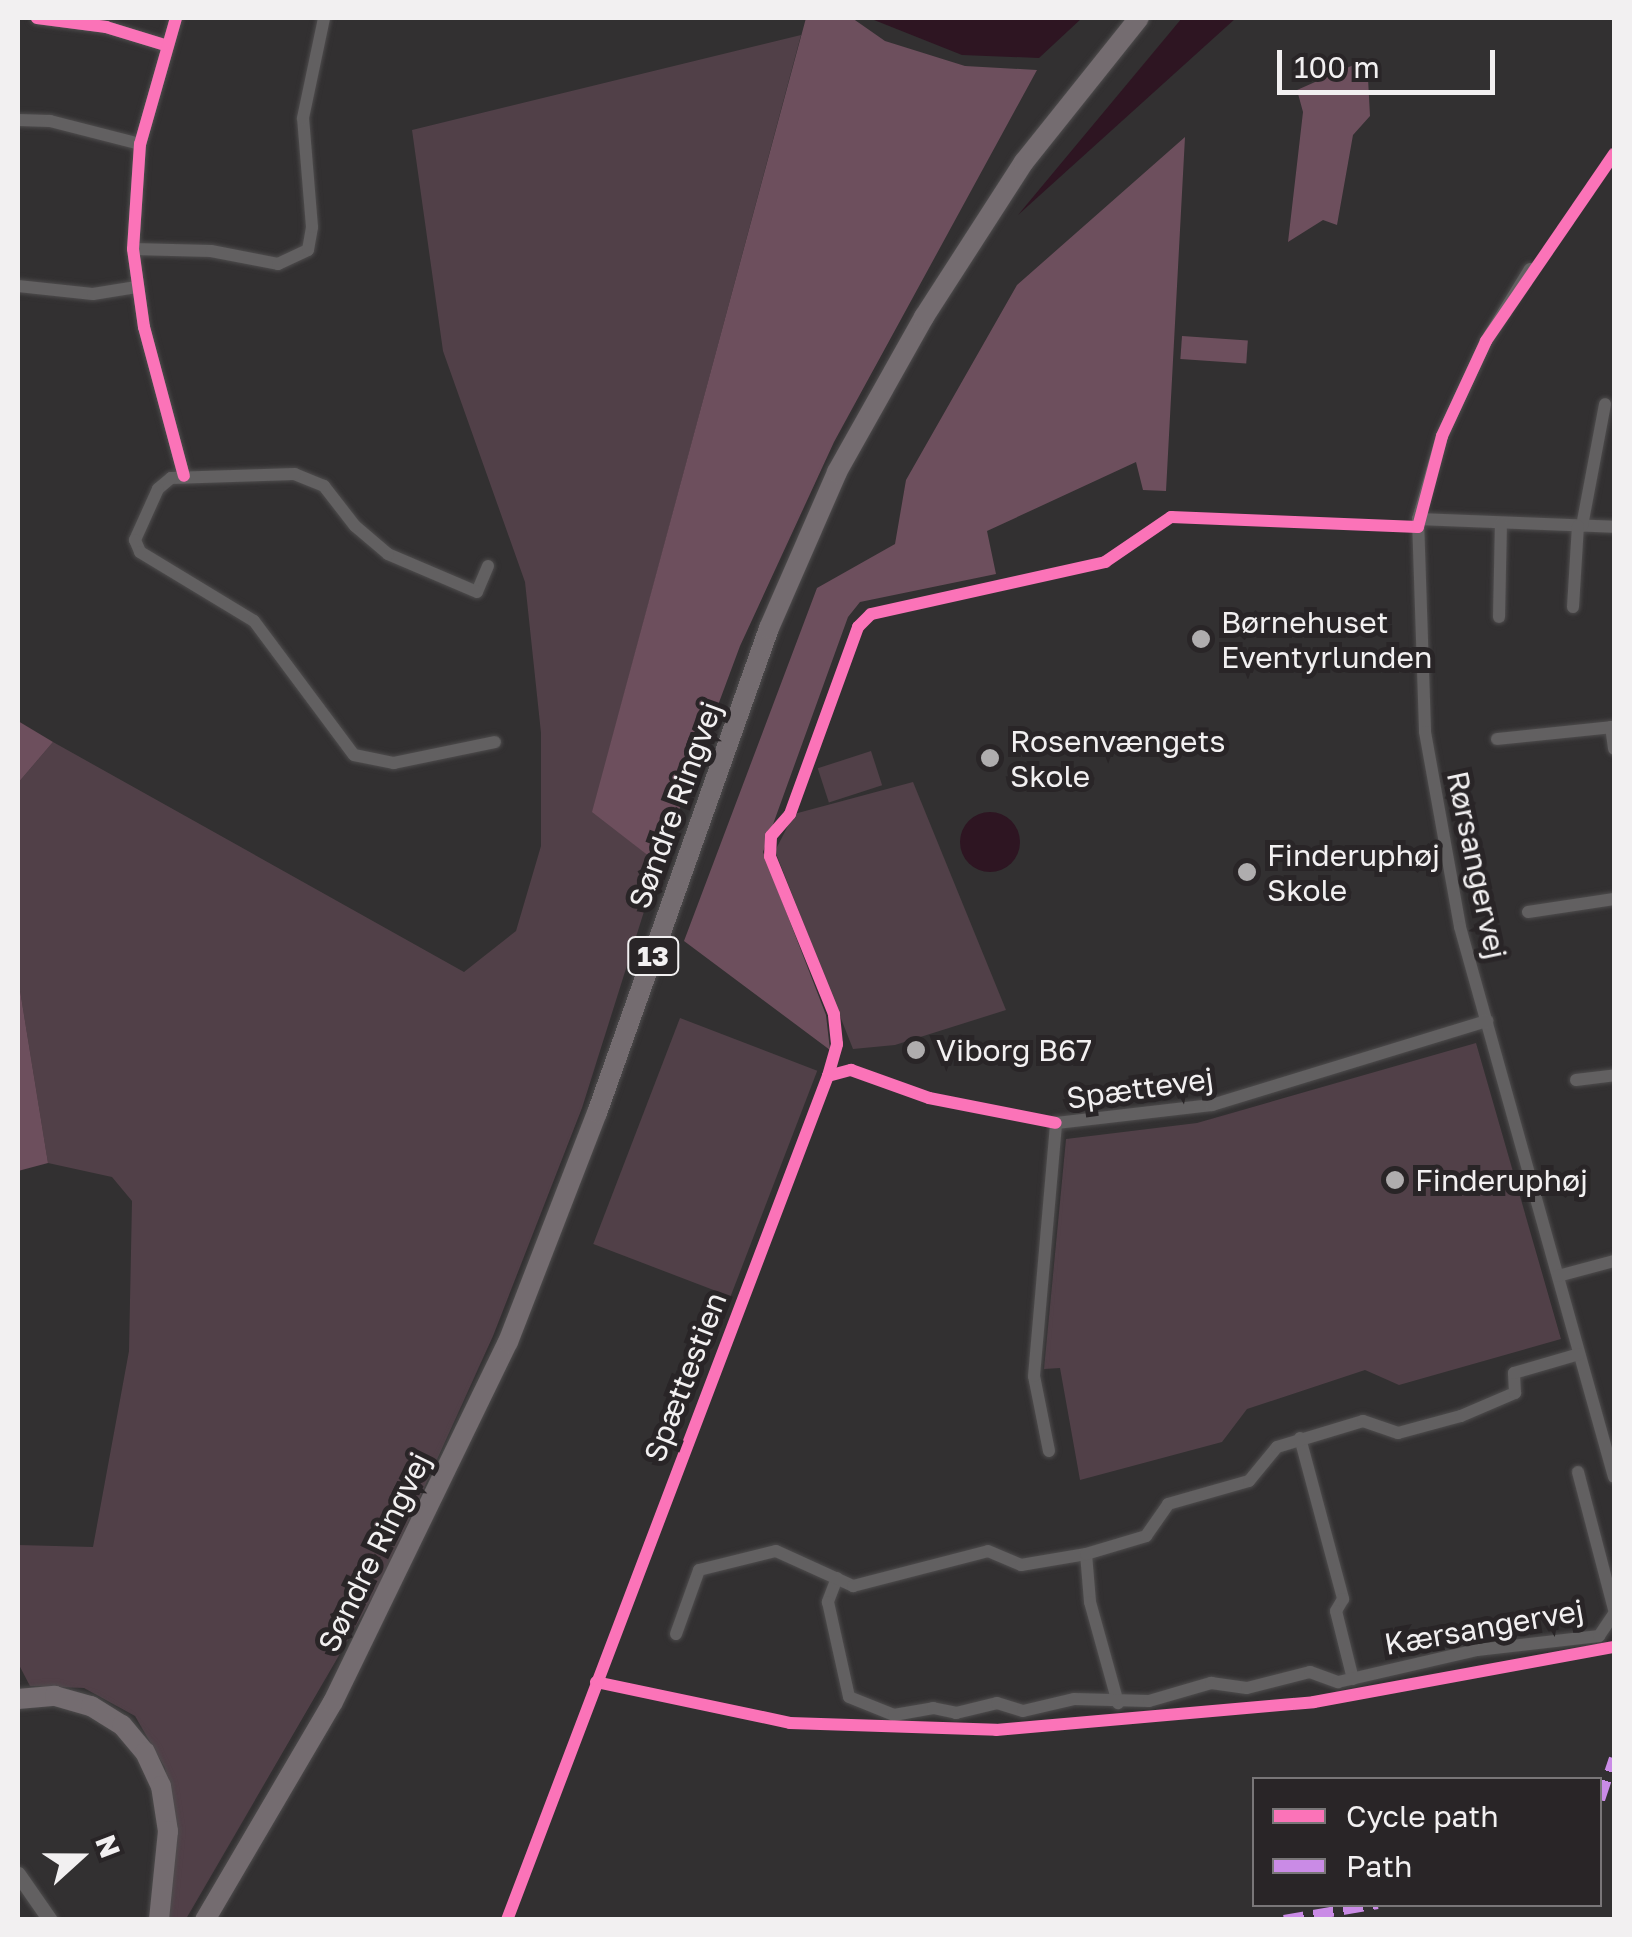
<!DOCTYPE html>
<html>
<head>
<meta charset="utf-8">
<style>
	body { margin:0 }
	#map { position:relative; width:1632px; height:1937px; overflow:hidden; background:#323031; font-family:"Golos Text",sans-serif }
	div>[style] { position:absolute }
	.green>* { inset:0; background:#514048; transform-origin:0 0 }
	.forest>* { inset:0; background:#6d4f5d; transform-origin:0 0 }
	.water>* { inset:0; background:#2e1522 }
	.round { border-radius:50% }
	.roads { filter:drop-shadow(0 0 2px #4e4c4d) drop-shadow(0 0 2px #4e4c4d) }
	.minor>* { height:12px; margin:-6px; padding:0 6px; transform-origin:6px; border-radius:6px; background:#626061 }
	.tertiary>* { height:15px; margin:-7.5px; padding:0 7.5px; transform-origin:7.5px; border-radius:7.5px; background:#626061 }
	.primary>* { height:20px; margin:-10px; padding:0 10px; transform-origin:10px; border-radius:10px; background:#746c70 }
	.quiet>* { height:10px; margin-top:-5px; transform-origin:0; background:repeating-linear-gradient(90deg,#ca8be6 0 20px,transparent 0 30px) }
	.cycleway>* { height:12px; margin:-6px; padding:0 6px; transform-origin:6px; border-radius:6px; background:#fb73b8 }
	.dots>* { width:28px; height:28px; translate:-50% -50%; box-sizing:border-box; border:5px solid #292527; border-radius:50% }
	span { translate:-50% -50%; white-space:nowrap; text-align:center; line-height:1.15; -webkit-text-stroke:10px #292527; paint-order:stroke }
	.shield-label span { padding:2px 8px; background:#292527; border:2px solid; border-radius:8px; -webkit-text-stroke-width:0 }
	.shield-label { font-size:28px; color:#f2f0f1; font-weight:700 }
	.poi-label { font-size:30px; color:#f2f0f1 }
	.left { translate:0 -50%; text-align:left }
	.street-label { font-size:30px; color:#f2f0f1 }
	.frame { position:absolute; inset:0; border:20px solid #f2f0f1; pointer-events:none }
	.legend { position:absolute; left:1252px; top:1777px; width:350px; height:130px; box-sizing:border-box; background:#292527; border:2px solid #797678; margin:0; padding:12px 18px; list-style:none; font-size:30px; color:#f2f0f1 }
	.legend li { display:flex; align-items:center; gap:20px; height:50px }
	.legend b { width:50px; border:2px solid #797678 }
	.north { position:absolute; left:30px; top:1807px; width:100px; height:100px; -webkit-text-stroke:8px #292527; paint-order:stroke; rotate:69deg; font-size:28px; font-weight:700; line-height:40px; text-align:center; color:#f2f0f1 }
	.north::after { content:''; display:block; margin:auto; width:35px; height:45px; background:#f2f0f1; clip-path:polygon(50% 0,100% 100%,50% 72%,0 100%) }
	.scale { position:absolute; left:1277px; top:50px; width:218px; height:45px; box-sizing:border-box; border:5px solid #f2f0f1; border-top:0; padding-left:12px; font-size:30px; line-height:35px; white-space:nowrap; color:#f2f0f1; -webkit-text-stroke:8px #292527; paint-order:stroke }
</style>
</head>
<body>
<div id="map">
	<div class="green">
		<i style="clip-path:polygon(801px 35px,593px 811px,659px 864px,582px 1108px,493px 1336px,381px 1583px,186px 1919px,168px 1919px,175px 1829px,165px 1768px,135px 1716px,84px 1688px,30px 1686px,18px 1663px,18px 1545px,93px 1547px,129px 1351px,132px 1201px,112px 1177px,48px 1163px,18px 978px,18px 783px,53px 742px,464px 972px,516px 931px,541px 846px,541px 733px,525px 582px,443px 351px,412px 130px)"></i>
		<i style="left:871px;top:751px;width:36px;height:56px;rotate:72deg"></i>
		<i style="clip-path:polygon(913px 782px,1006px 1010px,895px 1045px,853px 1049px,775px 851px,794px 814px)"></i>
		<i style="left:680px;top:1018px;width:147px;height:242px;rotate:21deg"></i>
		<i style="clip-path:polygon(1476px 1043px,1561px 1339px,1399px 1385px,1365px 1370px,1247px 1409px,1222px 1442px,1080px 1480px,1060px 1368px,1044px 1369px,1066px 1139px,1197px 1123px)"></i>
	</div>
	<div class="forest">
		<i style="clip-path:polygon(806px 18px,852px 18px,885px 41px,965px 66px,1037px 70px,834px 442px,740px 646px,659px 864px,592px 812px)"></i>
		<i style="clip-path:polygon(1367px 59px,1370px 116px,1353px 135px,1337px 225px,1323px 220px,1288px 242px,1303px 112px,1297px 90px)"></i>
		<i style="clip-path:polygon(1185px 137px,1166px 491px,1143px 490px,1136px 462px,987px 531px,996px 574px,860px 602px,848px 617px,763px 852px,826px 1015px,830px 1050px,684px 941px,817px 588px,895px 544px,906px 480px,1017px 285px)"></i>
		<i style="left:1182px;top:336px;width:66px;height:23px;rotate:4deg"></i>
		<i style="clip-path:polygon(18px 721px,53px 742px,18px 783px)"></i>
		<i style="clip-path:polygon(18px 978px,48px 1163px,18px 1171px)"></i>
	</div>
	<div class="water">
		<i style="clip-path:polygon(869px 18px,1082px 18px,1039px 58px,962px 55px)"></i>
		<i style="clip-path:polygon(1182px 18px,1236px 18px,1018px 215px)"></i>
		<i class="round" style="left:960px;top:812px;width:60px;height:60px"></i>
	</div>
	<div class="roads">
		<div class="minor">
			<i style="left:37px;top:18px;width:70px;rotate:7.4deg"></i>
			<i style="left:106px;top:27px;width:62px;rotate:17deg"></i>
			<i style="left:176px;top:18px;width:131px;rotate:105.9deg"></i>
			<i style="left:140px;top:144px;width:105px;rotate:93.8deg"></i>
			<i style="left:133px;top:249px;width:79px;rotate:82deg"></i>
			<i style="left:144px;top:327px;width:154px;rotate:75deg"></i>
			<i style="left:18px;top:120px;width:32px;rotate:2deg"></i>
			<i style="left:50px;top:121px;width:93px;rotate:14.3deg"></i>
			<i style="left:133px;top:249px;width:78px;rotate:1.5deg"></i>
			<i style="left:211px;top:251px;width:68px;rotate:11deg"></i>
			<i style="left:278px;top:264px;width:33px;rotate:-25deg"></i>
			<i style="left:308px;top:250px;width:23px;rotate:-80deg"></i>
			<i style="left:312px;top:227px;width:109px;rotate:-94.7deg"></i>
			<i style="left:303px;top:118px;width:102px;rotate:-78.1deg"></i>
			<i style="left:1530px;top:269px;width:84px;rotate:121.4deg"></i>
			<i style="left:1486px;top:341px;width:105px;rotate:114.9deg"></i>
			<i style="left:1442px;top:436px;width:86px;rotate:106.1deg"></i>
			<i style="left:1418px;top:519px;width:213px;rotate:88.1deg"></i>
			<i style="left:1425px;top:732px;width:198px;rotate:79.8deg"></i>
			<i style="left:1460px;top:927px;width:571px;rotate:74.36deg"></i>
			<i style="left:18px;top:286px;width:75px;rotate:6.1deg"></i>
			<i style="left:93px;top:294px;width:44px;rotate:-9.2deg"></i>
			<i style="left:1418px;top:519px;width:196px;rotate:2.3deg"></i>
			<i style="left:1582px;top:526px;width:124px;rotate:-79.3deg"></i>
			<i style="left:488px;top:566px;width:28px;rotate:113deg"></i>
			<i style="left:477px;top:592px;width:97px;rotate:-156.9deg"></i>
			<i style="left:388px;top:554px;width:43px;rotate:-139.7deg"></i>
			<i style="left:355px;top:526px;width:51px;rotate:-127.8deg"></i>
			<i style="left:324px;top:486px;width:31px;rotate:-158deg"></i>
			<i style="left:295px;top:474px;width:124px;rotate:178.2deg"></i>
			<i style="left:171px;top:478px;width:17px;rotate:140deg"></i>
			<i style="left:158px;top:489px;width:56px;rotate:114.3deg"></i>
			<i style="left:135px;top:540px;width:13px;rotate:67deg"></i>
			<i style="left:140px;top:552px;width:133px;rotate:31.2deg"></i>
			<i style="left:254px;top:621px;width:167px;rotate:53.3deg"></i>
			<i style="left:354px;top:755px;width:41px;rotate:11.3deg"></i>
			<i style="left:394px;top:763px;width:103px;rotate:-11.7deg"></i>
			<i style="left:1573px;top:607px;width:81px;rotate:-86.5deg"></i>
			<i style="left:1499px;top:617px;width:94px;rotate:-88.8deg"></i>
			<i style="left:1611px;top:727px;width:22px;rotate:82deg"></i>
			<i style="left:1497px;top:739px;width:118px;rotate:-5.9deg"></i>
			<i style="left:1528px;top:912px;width:87px;rotate:-8.6deg"></i>
			<i style="left:1576px;top:1080px;width:38px;rotate:-7deg"></i>
			<i style="left:1558px;top:1276px;width:58px;rotate:-15deg"></i>
			<i style="left:1300px;top:1438px;width:167px;rotate:75deg"></i>
			<i style="left:1343px;top:1599px;width:14px;rotate:120deg"></i>
			<i style="left:1336px;top:1611px;width:70px;rotate:76deg"></i>
			<i style="left:1049px;top:1451px;width:76px;rotate:-101.3deg"></i>
			<i style="left:1034px;top:1376px;width:254px;rotate:-85deg"></i>
			<i style="left:1056px;top:1123px;width:157px;rotate:-6.6deg"></i>
			<i style="left:1212px;top:1105px;width:288px;rotate:-17deg"></i>
			<i style="left:1578px;top:1472px;width:142px;rotate:75.3deg"></i>
			<i style="left:1086px;top:1554px;width:48px;rotate:85.2deg"></i>
			<i style="left:1090px;top:1602px;width:105px;rotate:74.5deg"></i>
			<i style="left:837px;top:1578px;width:26px;rotate:111deg"></i>
			<i style="left:828px;top:1602px;width:97px;rotate:77.5deg"></i>
			<i style="left:849px;top:1697px;width:48px;rotate:21.8deg"></i>
			<i style="left:894px;top:1715px;width:40px;rotate:-10deg"></i>
			<i style="left:933px;top:1708px;width:24px;rotate:12deg"></i>
			<i style="left:956px;top:1713px;width:42px;rotate:-13.7deg"></i>
			<i style="left:997px;top:1703px;width:27px;rotate:17deg"></i>
			<i style="left:1023px;top:1711px;width:52px;rotate:-13.2deg"></i>
			<i style="left:1074px;top:1699px;width:75px;rotate:1.5deg"></i>
			<i style="left:1149px;top:1701px;width:65px;rotate:-16.2deg"></i>
			<i style="left:1211px;top:1683px;width:36px;rotate:8deg"></i>
			<i style="left:1247px;top:1688px;width:65px;rotate:-14.3deg"></i>
			<i style="left:1310px;top:1672px;width:30px;rotate:20deg"></i>
			<i style="left:1338px;top:1682px;width:143px;rotate:-13deg"></i>
			<i style="left:1477px;top:1650px;width:123px;rotate:-6.5deg"></i>
			<i style="left:1599px;top:1636px;width:27px;rotate:-56deg"></i>
			<i style="left:676px;top:1634px;width:68px;rotate:-70.2deg"></i>
			<i style="left:699px;top:1570px;width:79px;rotate:-13.9deg"></i>
			<i style="left:776px;top:1551px;width:85px;rotate:24.4deg"></i>
			<i style="left:853px;top:1586px;width:139px;rotate:-14.5deg"></i>
			<i style="left:988px;top:1551px;width:36px;rotate:23deg"></i>
			<i style="left:1021px;top:1565px;width:66px;rotate:-9.6deg"></i>
			<i style="left:1086px;top:1554px;width:63px;rotate:-16.7deg"></i>
			<i style="left:1146px;top:1536px;width:39px;rotate:-55deg"></i>
			<i style="left:1168px;top:1504px;width:84px;rotate:-15.9deg"></i>
			<i style="left:1249px;top:1481px;width:44px;rotate:-50.5deg"></i>
			<i style="left:1277px;top:1447px;width:90px;rotate:-16.8deg"></i>
			<i style="left:1363px;top:1421px;width:37px;rotate:19deg"></i>
			<i style="left:1398px;top:1433px;width:65px;rotate:-15.1deg"></i>
			<i style="left:1461px;top:1416px;width:59px;rotate:-23.1deg"></i>
			<i style="left:1515px;top:1393px;width:20px;rotate:-93deg"></i>
			<i style="left:1514px;top:1373px;width:68px;rotate:-16.3deg"></i>
		</div>
		<div class="tertiary">
			<i style="left:18px;top:1874px;width:56px;rotate:55.2deg"></i>
		</div>
		<div class="primary">
			<i style="left:18px;top:1699px;width:37px;rotate:-5deg"></i>
			<i style="left:55px;top:1696px;width:37px;rotate:16deg"></i>
			<i style="left:91px;top:1706px;width:36px;rotate:32deg"></i>
			<i style="left:122px;top:1725px;width:35px;rotate:50deg"></i>
			<i style="left:145px;top:1752px;width:38px;rotate:65deg"></i>
			<i style="left:161px;top:1786px;width:46px;rotate:81.2deg"></i>
			<i style="left:168px;top:1831px;width:89px;rotate:95.8deg"></i>
			<i style="left:205px;top:1920px;width:253px;rotate:-59.6deg"></i>
			<i style="left:333px;top:1702px;width:400px;rotate:-64.1deg"></i>
			<i style="left:508px;top:1342px;width:246px;rotate:-68.8deg"></i>
			<i style="left:597px;top:1113px;width:515px;rotate:-70.47deg"></i>
			<i style="left:769px;top:628px;width:170px;rotate:-66.4deg"></i>
			<i style="left:837px;top:472px;width:178px;rotate:-60.7deg"></i>
			<i style="left:924px;top:317px;width:184px;rotate:-57.2deg"></i>
			<i style="left:1024px;top:162px;width:184px;rotate:-51.4deg"></i>
		</div>
	</div>
	<div class="quiet">
		<i style="left:1600px;top:1800px;width:44px;rotate:-71.6deg"></i>
		<i style="left:1284px;top:1920px;width:95px;rotate:-9.7deg"></i>
	</div>
	<div class="cycleway">
		<i style="left:37px;top:18px;width:70px;rotate:7.4deg"></i>
		<i style="left:106px;top:27px;width:62px;rotate:17deg"></i>
		<i style="left:176px;top:18px;width:131px;rotate:105.9deg"></i>
		<i style="left:140px;top:144px;width:105px;rotate:93.8deg"></i>
		<i style="left:133px;top:249px;width:79px;rotate:82deg"></i>
		<i style="left:144px;top:327px;width:154px;rotate:75deg"></i>
		<i style="left:828px;top:1076px;width:33px;rotate:-74deg"></i>
		<i style="left:837px;top:1044px;width:30px;rotate:-96deg"></i>
		<i style="left:834px;top:1014px;width:170px;rotate:-112.1deg"></i>
		<i style="left:770px;top:856px;width:20px;rotate:-87deg"></i>
		<i style="left:771px;top:836px;width:29px;rotate:-49deg"></i>
		<i style="left:790px;top:814px;width:199px;rotate:-70deg"></i>
		<i style="left:858px;top:627px;width:18px;rotate:-45deg"></i>
		<i style="left:871px;top:614px;width:240px;rotate:-12.5deg"></i>
		<i style="left:1105px;top:562px;width:80px;rotate:-34.3deg"></i>
		<i style="left:1171px;top:517px;width:247px;rotate:2.3deg"></i>
		<i style="left:1418px;top:527px;width:94px;rotate:-75.2deg"></i>
		<i style="left:1442px;top:436px;width:105px;rotate:-65.1deg"></i>
		<i style="left:1486px;top:341px;width:227px;rotate:-55.6deg"></i>
		<i style="left:596px;top:1682px;width:198px;rotate:11.9deg"></i>
		<i style="left:790px;top:1723px;width:206px;rotate:1.9deg"></i>
		<i style="left:996px;top:1730px;width:319px;rotate:-5deg"></i>
		<i style="left:1314px;top:1702px;width:305px;rotate:-10.4deg"></i>
		<i style="left:507px;top:1920px;width:903px;rotate:-69.18deg"></i>
		<i style="left:828px;top:1076px;width:24px;rotate:-15deg"></i>
		<i style="left:851px;top:1070px;width:83px;rotate:19.7deg"></i>
		<i style="left:929px;top:1098px;width:129px;rotate:11.1deg"></i>
	</div>
	<div class="dots">
		<i style="left:1201px;top:639px;background:#afadae"></i>
		<i style="left:990px;top:758px;background:#afadae"></i>
		<i style="left:1247px;top:872px;background:#afadae"></i>
		<i style="left:916px;top:1050px;background:#afadae"></i>
		<i style="left:1395px;top:1180px;background:#afadae"></i>
	</div>
	<div class="shield-label">
		<span style="left:653px;top:956px">13</span>
	</div>
	<div class="poi-label">
		<span class="left" style="left:1221px;top:639px">Børnehuset<br>Eventyrlunden</span>
		<span class="left" style="left:1010px;top:758px">Rosenvængets<br>Skole</span>
		<span class="left" style="left:1267px;top:872px">Finderuphøj<br>Skole</span>
		<span class="left" style="left:936px;top:1050px">Viborg B67</span>
		<span class="left" style="left:1415px;top:1180px">Finderuphøj</span>
	</div>
	<div class="street-label">
		<span style="left:675px;top:805px;rotate:-70deg">Søndre Ringvej</span>
		<span style="left:1477px;top:865px;rotate:78deg">Rørsangervej</span>
		<span style="left:1140px;top:1088px;rotate:-8deg">Spættevej</span>
		<span style="left:685px;top:1377px;rotate:-69deg">Spættestien</span>
		<span style="left:374px;top:1552px;rotate:-64deg">Søndre Ringvej</span>
		<span style="left:1484px;top:1627px;rotate:-10deg">Kærsangervej</span>
	</div>
	<div class="frame"></div>
	<ul class="legend">
	<li><b style="height:12px;background:#fb73b8"></b>Cycle path</li>
	<li><b style="height:12px;background:#ca8be6"></b>Path</li>
	</ul>
	<div class="north">N</div>
	<div class="scale">100 m</div>
</div>
</body>
</html>
